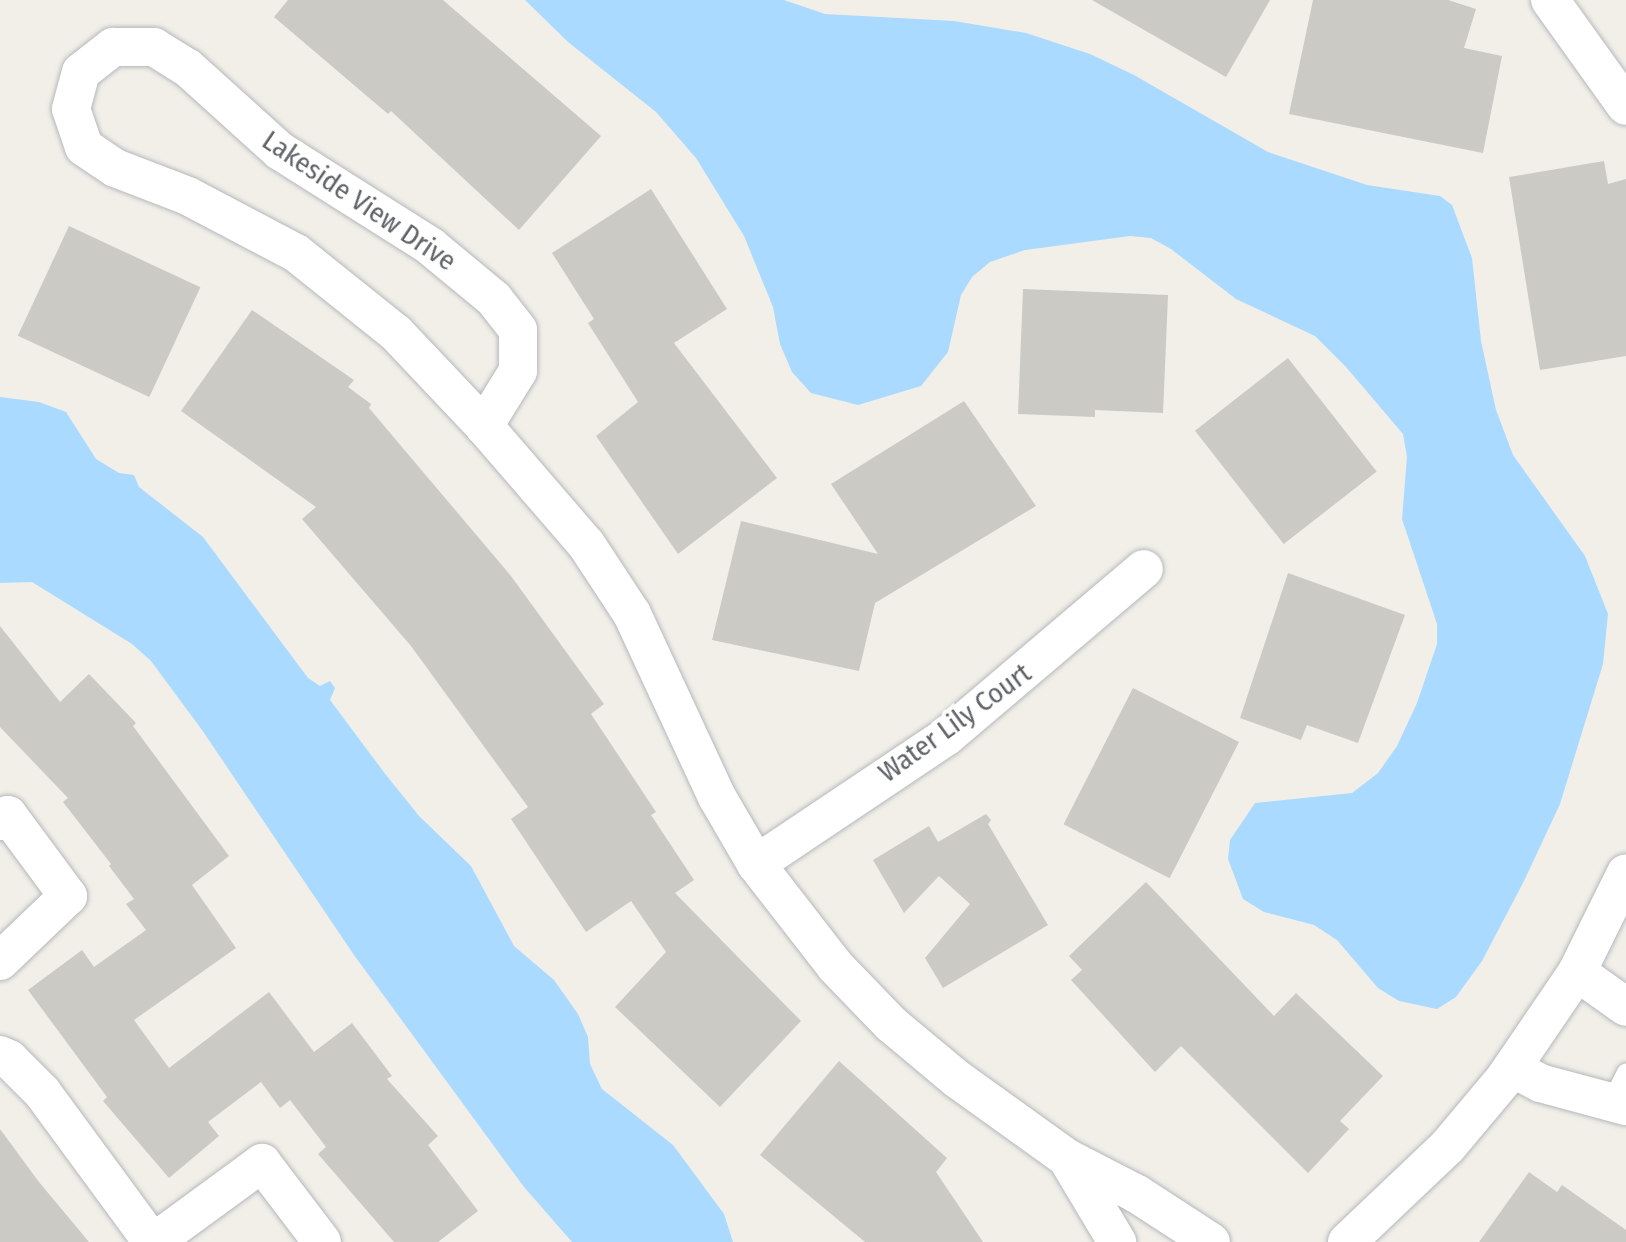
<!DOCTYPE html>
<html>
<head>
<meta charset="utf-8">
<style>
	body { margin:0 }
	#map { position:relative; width:1626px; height:1242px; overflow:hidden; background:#f1efe8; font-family:"Fira Sans Condensed",sans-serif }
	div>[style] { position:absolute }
	.water>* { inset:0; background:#aadaff }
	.building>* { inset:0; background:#cccac5; transform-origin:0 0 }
	.roads { filter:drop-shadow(0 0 2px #b5b8bc) drop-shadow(0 0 2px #b5b8bc) }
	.lane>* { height:18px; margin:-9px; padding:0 9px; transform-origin:9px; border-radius:9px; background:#fff }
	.street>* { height:38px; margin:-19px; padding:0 19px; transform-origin:19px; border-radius:19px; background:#fff }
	span { translate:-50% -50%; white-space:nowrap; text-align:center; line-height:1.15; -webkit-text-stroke:8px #fff; paint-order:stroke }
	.street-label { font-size:28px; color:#5f6368 }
</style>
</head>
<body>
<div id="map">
	<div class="water">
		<i style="clip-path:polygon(525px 0,784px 0,825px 14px,954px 21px,1026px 33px,1090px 54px,1134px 75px,1268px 152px,1367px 185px,1440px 196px,1452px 205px,1472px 258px,1481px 341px,1496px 410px,1513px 455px,1585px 556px,1608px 614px,1603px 664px,1560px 804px,1524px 881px,1482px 961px,1456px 997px,1437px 1009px,1399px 1001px,1378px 988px,1337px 940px,1314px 925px,1264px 912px,1243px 899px,1228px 859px,1230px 840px,1255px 803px,1352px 793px,1378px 773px,1397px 746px,1417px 703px,1437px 644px,1437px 624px,1402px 519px,1407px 457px,1403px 434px,1346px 367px,1315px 336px,1236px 299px,1171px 249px,1151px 238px,1130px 236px,1025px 250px,990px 262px,972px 277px,961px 295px,948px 352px,921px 386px,858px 405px,811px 393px,792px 372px,780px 344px,773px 307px,744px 236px,696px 158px,656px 112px,568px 42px)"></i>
		<i style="clip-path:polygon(0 397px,39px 402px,66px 412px,96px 459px,119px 473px,134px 475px,139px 487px,203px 537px,308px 678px,320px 686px,330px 681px,335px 688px,330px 700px,386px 775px,419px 816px,471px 866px,514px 946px,554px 980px,578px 1014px,588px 1037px,590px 1064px,602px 1089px,673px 1145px,724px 1214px,733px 1242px,572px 1242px,524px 1187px,354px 955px,202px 730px,151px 661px,132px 644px,32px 582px,0 583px)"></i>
	</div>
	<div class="building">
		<i style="clip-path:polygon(288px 0,443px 0,601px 136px,519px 230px,391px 111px,388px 114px,274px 17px)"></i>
		<i style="clip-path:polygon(1092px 0,1270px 0,1226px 77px)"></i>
		<i style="clip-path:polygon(1313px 0,1448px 0,1476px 9px,1464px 48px,1502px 56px,1483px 153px,1289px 114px)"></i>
		<i style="clip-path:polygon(1604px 161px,1608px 184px,1626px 179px,1626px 356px,1540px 370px,1509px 177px)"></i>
		<i style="clip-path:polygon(651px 189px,727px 309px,674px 343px,777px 478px,678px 554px,596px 436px,638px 402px,588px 323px,594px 319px,552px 253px)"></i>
		<i style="left:69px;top:226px;width:145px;height:121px;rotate:25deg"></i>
		<i style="clip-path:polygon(1023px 289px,1168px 295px,1163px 413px,1095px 410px,1095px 417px,1018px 414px)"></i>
		<i style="clip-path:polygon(252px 310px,354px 380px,348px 387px,371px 404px,369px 408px,511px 576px,604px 704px,591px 714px,656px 812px,651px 815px,694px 880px,675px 893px,801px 1021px,720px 1107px,615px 1007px,666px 952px,631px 901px,586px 932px,511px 819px,528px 807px,411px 646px,302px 519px,316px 507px,181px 411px)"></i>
		<i style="left:1288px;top:358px;width:144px;height:118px;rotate:52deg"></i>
		<i style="clip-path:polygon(964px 401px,1036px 506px,875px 603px,859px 671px,712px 640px,741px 521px,878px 554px,831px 484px)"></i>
		<i style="clip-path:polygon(1288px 573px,1405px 615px,1358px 743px,1307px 725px,1301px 740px,1240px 718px)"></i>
		<i style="clip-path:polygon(0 626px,60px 702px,89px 674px,136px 723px,133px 726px,229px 856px,192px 885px,236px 948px,134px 1020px,169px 1068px,269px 992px,314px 1052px,352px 1023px,392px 1076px,387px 1079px,438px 1136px,428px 1145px,478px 1211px,438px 1242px,394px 1242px,318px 1154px,326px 1147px,290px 1100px,280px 1108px,261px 1082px,208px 1122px,219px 1136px,169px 1178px,103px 1101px,107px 1097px,28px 990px,82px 950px,94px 967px,146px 930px,126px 904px,134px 899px,109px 866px,111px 864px,63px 802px,68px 798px,0 727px)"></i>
		<i style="left:1133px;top:688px;width:119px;height:153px;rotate:27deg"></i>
		<i style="clip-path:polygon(986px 814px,991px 820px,988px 824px,1048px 925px,943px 988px,925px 958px,970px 904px,939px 876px,904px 913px,873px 860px,929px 826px,938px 842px)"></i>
		<i style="clip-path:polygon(1146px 882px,1274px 1016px,1296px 993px,1383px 1076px,1340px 1121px,1349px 1129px,1308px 1173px,1181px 1046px,1155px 1072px,1071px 980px,1082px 970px,1069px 956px)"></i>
		<i style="clip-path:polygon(839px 1061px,947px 1158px,936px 1172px,983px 1242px,865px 1242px,760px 1155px)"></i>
		<i style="clip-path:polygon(0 1129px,39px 1182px,89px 1242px,0 1242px)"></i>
		<i style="clip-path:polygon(1529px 1172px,1557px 1192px,1562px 1185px,1626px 1230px,1626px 1242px,1479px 1242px)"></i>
	</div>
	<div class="roads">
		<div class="lane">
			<i style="left:1611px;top:1102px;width:33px;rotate:-63deg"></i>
		</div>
		<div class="street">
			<i style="left:1550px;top:0;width:130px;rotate:54.4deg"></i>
			<i style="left:113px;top:47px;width:41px"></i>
			<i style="left:154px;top:47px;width:40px;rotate:32deg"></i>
			<i style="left:188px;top:68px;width:124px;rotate:42.1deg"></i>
			<i style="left:280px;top:151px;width:178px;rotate:32.3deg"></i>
			<i style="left:430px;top:246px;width:83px;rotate:39.6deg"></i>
			<i style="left:494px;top:299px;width:39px;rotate:52deg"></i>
			<i style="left:518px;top:330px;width:41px;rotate:90deg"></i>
			<i style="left:518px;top:371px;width:65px;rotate:121.7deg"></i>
			<i style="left:484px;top:426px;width:128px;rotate:-133.4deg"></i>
			<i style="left:396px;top:333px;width:128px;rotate:-141.3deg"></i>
			<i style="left:296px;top:253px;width:122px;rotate:-152.2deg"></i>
			<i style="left:188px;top:196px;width:78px;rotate:-159deg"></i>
			<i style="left:115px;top:168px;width:37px;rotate:-146deg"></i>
			<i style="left:84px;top:147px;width:40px;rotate:-108.9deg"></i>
			<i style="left:71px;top:109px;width:38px;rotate:-75deg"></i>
			<i style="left:81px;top:72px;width:41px;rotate:-38deg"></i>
			<i style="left:484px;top:426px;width:156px;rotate:49.2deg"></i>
			<i style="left:586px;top:544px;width:84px;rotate:56.7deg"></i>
			<i style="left:632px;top:614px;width:202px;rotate:65.1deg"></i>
			<i style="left:717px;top:797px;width:78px;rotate:59.8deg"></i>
			<i style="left:756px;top:864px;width:129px;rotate:52.2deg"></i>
			<i style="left:835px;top:966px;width:81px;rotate:46deg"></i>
			<i style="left:891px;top:1024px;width:86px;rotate:39.8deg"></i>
			<i style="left:957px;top:1079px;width:135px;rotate:35.7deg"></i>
			<i style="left:1067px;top:1158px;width:79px;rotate:27.2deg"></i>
			<i style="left:1137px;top:1194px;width:88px;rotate:33deg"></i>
			<i style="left:0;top:821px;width:10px;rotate:-37deg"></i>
			<i style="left:8px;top:815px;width:101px;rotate:53.5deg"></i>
			<i style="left:68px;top:896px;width:94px;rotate:136.3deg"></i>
			<i style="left:756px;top:864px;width:230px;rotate:-33.8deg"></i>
			<i style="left:947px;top:736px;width:258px;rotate:-40.3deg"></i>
			<i style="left:1577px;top:972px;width:60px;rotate:35.5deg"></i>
			<i style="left:0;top:1055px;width:10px;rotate:24deg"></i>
			<i style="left:9px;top:1059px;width:47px;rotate:45deg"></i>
			<i style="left:42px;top:1092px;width:186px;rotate:53.7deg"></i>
			<i style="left:1512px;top:1068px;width:32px;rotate:28deg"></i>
			<i style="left:1540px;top:1083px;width:89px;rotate:15deg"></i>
			<i style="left:1068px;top:1160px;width:96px;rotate:59.1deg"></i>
			<i style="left:154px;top:1242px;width:134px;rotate:-36.2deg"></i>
			<i style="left:262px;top:1163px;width:99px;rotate:52.8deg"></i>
			<i style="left:1347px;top:1242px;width:139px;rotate:-43.5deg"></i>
			<i style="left:1448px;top:1146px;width:89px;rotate:-50deg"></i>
			<i style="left:1505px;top:1078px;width:128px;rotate:-55.8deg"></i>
			<i style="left:1577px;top:972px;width:110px;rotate:-63.7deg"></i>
		</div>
	</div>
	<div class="street-label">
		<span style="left:359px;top:201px;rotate:34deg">Lakeside View Drive</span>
		<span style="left:955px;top:723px;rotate:-36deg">Water Lily Court</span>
	</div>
</div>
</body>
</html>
